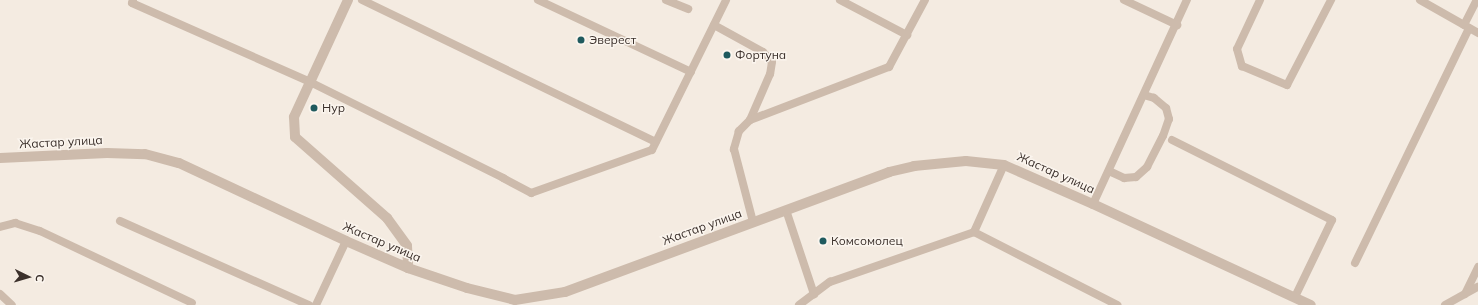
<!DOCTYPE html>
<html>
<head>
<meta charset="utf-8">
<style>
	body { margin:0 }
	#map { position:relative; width:1478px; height:305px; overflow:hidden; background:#f4ebe1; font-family:Mulish,sans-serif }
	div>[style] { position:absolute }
	.lane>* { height:8px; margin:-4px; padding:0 4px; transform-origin:4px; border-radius:4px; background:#cdbbac }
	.street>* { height:10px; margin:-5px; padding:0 5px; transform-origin:5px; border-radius:5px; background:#cdbbac }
	.dots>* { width:11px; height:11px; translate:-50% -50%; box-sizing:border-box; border:2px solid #fbf5ee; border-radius:50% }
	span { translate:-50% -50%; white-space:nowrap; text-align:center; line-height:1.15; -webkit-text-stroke:3px #fbf5ee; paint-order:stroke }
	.poi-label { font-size:12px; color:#3b302b }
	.left { translate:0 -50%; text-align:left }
	.street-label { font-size:12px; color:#3b302b }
	.north { position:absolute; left:8px; top:257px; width:40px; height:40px; -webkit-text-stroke:3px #fbf5ee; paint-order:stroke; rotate:95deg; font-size:11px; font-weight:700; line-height:16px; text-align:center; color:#3b302b }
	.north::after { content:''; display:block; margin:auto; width:14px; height:18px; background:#3b302b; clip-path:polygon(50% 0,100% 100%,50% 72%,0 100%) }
</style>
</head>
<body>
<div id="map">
	<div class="lane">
		<i style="left:133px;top:0;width:3px;rotate:108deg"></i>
		<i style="left:132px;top:3px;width:195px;rotate:23.9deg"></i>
		<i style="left:310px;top:82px;width:216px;rotate:26.4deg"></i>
		<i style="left:503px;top:178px;width:32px;rotate:28deg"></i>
		<i style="left:531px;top:193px;width:128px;rotate:-19.6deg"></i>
		<i style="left:652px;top:150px;width:167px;rotate:-63.7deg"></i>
		<i style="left:362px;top:0;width:326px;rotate:25.8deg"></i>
		<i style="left:538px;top:0;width:169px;rotate:25.2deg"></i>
		<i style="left:666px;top:0;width:24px;rotate:22deg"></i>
		<i style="left:840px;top:0;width:76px;rotate:27.6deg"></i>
		<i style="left:1124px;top:0;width:59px;rotate:25.3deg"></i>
		<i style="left:1260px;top:0;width:54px;rotate:115.1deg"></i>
		<i style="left:1237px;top:49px;width:18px;rotate:74deg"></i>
		<i style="left:1242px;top:66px;width:49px;rotate:22.9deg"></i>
		<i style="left:1287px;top:85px;width:96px;rotate:-62.6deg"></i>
		<i style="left:1420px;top:0;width:67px;rotate:29.6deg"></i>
		<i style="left:714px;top:25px;width:56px;rotate:28.9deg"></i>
		<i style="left:763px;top:52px;width:13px;rotate:48deg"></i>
		<i style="left:772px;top:62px;width:12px;rotate:99deg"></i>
		<i style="left:770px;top:74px;width:50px;rotate:113.5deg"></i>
		<i style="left:750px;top:120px;width:16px;rotate:135deg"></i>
		<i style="left:739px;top:131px;width:19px;rotate:106deg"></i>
		<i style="left:734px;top:149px;width:75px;rotate:75.4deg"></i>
		<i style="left:1464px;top:25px;width:28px;rotate:-63deg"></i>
		<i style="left:750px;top:120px;width:149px;rotate:-20.9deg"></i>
		<i style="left:889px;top:67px;width:76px;rotate:-61.8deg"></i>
		<i style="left:1172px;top:140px;width:179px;rotate:26.6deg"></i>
		<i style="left:1332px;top:220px;width:85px;rotate:115.7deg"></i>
		<i style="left:1109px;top:171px;width:17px;rotate:25deg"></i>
		<i style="left:1124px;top:178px;width:12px;rotate:-5deg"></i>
		<i style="left:1136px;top:177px;width:15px;rotate:-42deg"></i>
		<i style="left:1147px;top:167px;width:35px;rotate:-63deg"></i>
		<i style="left:1163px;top:136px;width:18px;rotate:-71deg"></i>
		<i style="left:1169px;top:119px;width:11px;rotate:-105deg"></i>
		<i style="left:1166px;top:108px;width:16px;rotate:-140deg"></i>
		<i style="left:1154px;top:98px;width:10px;rotate:-163deg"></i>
		<i style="left:1093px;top:204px;width:225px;rotate:-65.3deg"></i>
		<i style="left:786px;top:210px;width:89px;rotate:71.6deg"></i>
		<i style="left:120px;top:221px;width:207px;rotate:24deg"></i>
		<i style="left:0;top:227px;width:16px;rotate:-15deg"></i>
		<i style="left:15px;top:223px;width:26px;rotate:18deg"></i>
		<i style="left:40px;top:231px;width:168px;rotate:25.3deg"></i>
		<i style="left:974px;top:232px;width:73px;rotate:-65.9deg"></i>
		<i style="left:1355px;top:263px;width:261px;rotate:-64.1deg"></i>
		<i style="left:0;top:294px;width:16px;rotate:43deg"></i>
		<i style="left:1465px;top:294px;width:30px;rotate:-64deg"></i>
		<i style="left:316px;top:305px;width:71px;rotate:-64.9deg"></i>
		<i style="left:799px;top:305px;width:39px;rotate:-37deg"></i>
		<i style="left:830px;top:282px;width:152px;rotate:-19.1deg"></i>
		<i style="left:974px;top:232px;width:161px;rotate:27deg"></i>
		<i style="left:1445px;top:305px;width:38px;rotate:-29deg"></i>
	</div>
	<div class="street">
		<i style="left:348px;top:0;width:129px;rotate:114.8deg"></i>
		<i style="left:294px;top:117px;width:20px;rotate:87deg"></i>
		<i style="left:295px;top:137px;width:123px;rotate:41.4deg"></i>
		<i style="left:387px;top:218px;width:34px;rotate:54deg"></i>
		<i style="left:407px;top:246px;width:22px;rotate:87deg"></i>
		<i style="left:0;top:158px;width:107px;rotate:-2.7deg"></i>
		<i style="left:107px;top:153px;width:38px;rotate:2deg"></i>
		<i style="left:145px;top:154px;width:35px;rotate:15deg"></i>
		<i style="left:179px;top:163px;width:184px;rotate:25deg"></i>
		<i style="left:346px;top:241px;width:68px;rotate:23.5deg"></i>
		<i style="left:408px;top:268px;width:62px;rotate:18.7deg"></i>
		<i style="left:467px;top:288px;width:49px;rotate:14deg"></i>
		<i style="left:515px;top:300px;width:51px;rotate:-9.1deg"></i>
		<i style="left:565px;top:292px;width:346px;rotate:-20.3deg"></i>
		<i style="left:889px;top:172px;width:26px;rotate:-13deg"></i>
		<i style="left:914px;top:166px;width:52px;rotate:-5.5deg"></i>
		<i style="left:966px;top:161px;width:38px;rotate:6deg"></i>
		<i style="left:1004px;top:165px;width:97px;rotate:23.7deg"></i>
		<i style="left:1093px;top:204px;width:240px;rotate:24.9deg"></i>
	</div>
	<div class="dots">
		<i style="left:581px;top:40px;background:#1f5a5e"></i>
		<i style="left:727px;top:55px;background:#1f5a5e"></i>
		<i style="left:314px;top:108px;background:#1f5a5e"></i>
		<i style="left:823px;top:241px;background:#1f5a5e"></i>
	</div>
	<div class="poi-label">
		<span class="left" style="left:589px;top:40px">Эверест</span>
		<span class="left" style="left:735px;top:55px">Фортуна</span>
		<span class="left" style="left:322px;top:108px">Нур</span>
		<span class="left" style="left:831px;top:241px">Комсомолец</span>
	</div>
	<div class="street-label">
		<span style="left:61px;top:142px;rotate:-3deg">Жастар улица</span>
		<span style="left:1056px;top:173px;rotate:24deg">Жастар улица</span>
		<span style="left:702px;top:227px;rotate:-20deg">Жастар улица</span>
		<span style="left:382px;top:242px;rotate:23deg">Жастар улица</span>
	</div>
	<div class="north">С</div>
</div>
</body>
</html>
